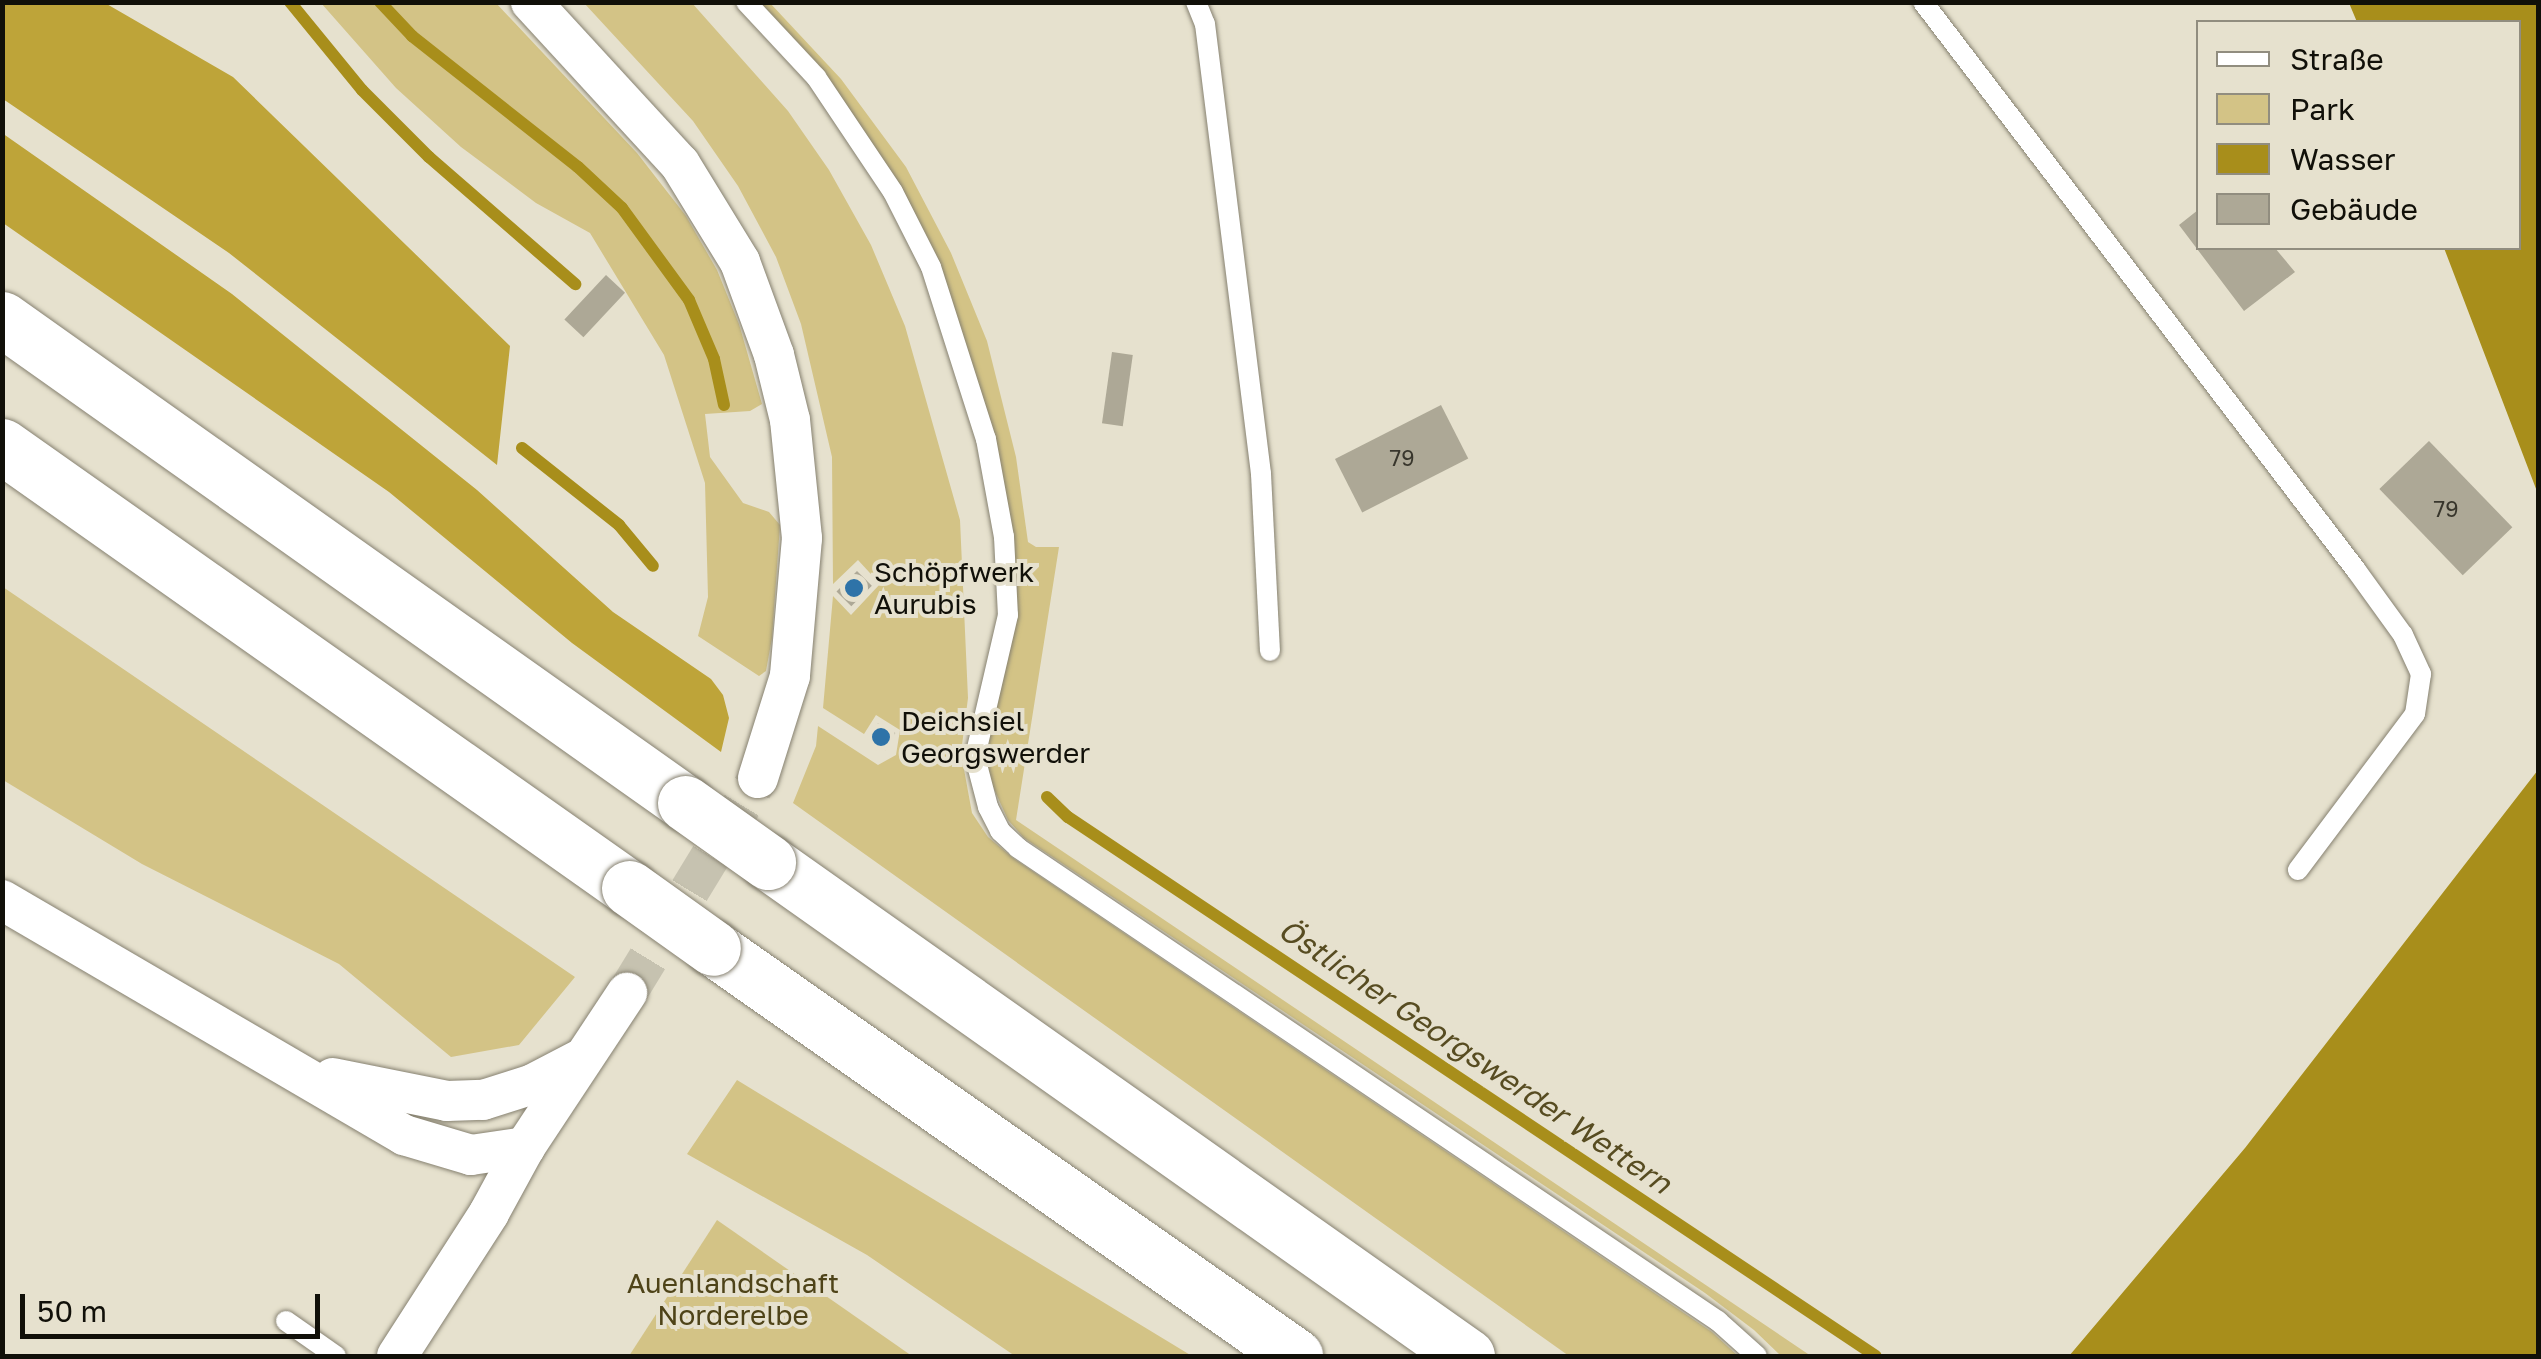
<!DOCTYPE html>
<html>
<head>
<meta charset="utf-8">
<style>
	body { margin:0 }
	#map { position:relative; width:2541px; height:1359px; overflow:hidden; background:#e6e1ce; font-family:"Golos Text",sans-serif }
	div>[style] { position:absolute }
	.green>* { inset:0; background:#d3c386 }
	.forest>* { inset:0; background:#bea439 }
	.water>* { inset:0; background:#a88e1b }
	.stream>* { height:12px; margin:-6px; padding:0 6px; transform-origin:6px; border-radius:6px; background:#a88e1b }
	.building>* { inset:0; background:#ada896; transform-origin:0 0 }
	.street-tunnel>* { height:40px; margin-top:-20px; transform-origin:0; background:repeating-linear-gradient(90deg,#c6c2b0 0 40px,transparent 0 60px) }
	.roads { filter:drop-shadow(0 0 2px #868170) drop-shadow(0 0 2px #868170) }
	.lane>* { height:20px; margin:-10px; padding:0 10px; transform-origin:10px; border-radius:10px; background:#fff }
	.street>* { height:40px; margin:-20px; padding:0 20px; transform-origin:20px; border-radius:20px; background:#fff }
	.highway>* { height:55px; margin:-27.5px; padding:0 27.5px; transform-origin:27.5px; border-radius:27.5px; background:#fff }
	.bridges { filter:drop-shadow(0 0 2px #868170) drop-shadow(0 0 2px #868170) }
	.highway-bridge>* { height:55px; margin:-27.5px; padding:0 27.5px; transform-origin:27.5px; border-radius:27.5px; background:#fff }
	.dots>* { width:28px; height:28px; translate:-50% -50%; box-sizing:border-box; border:5px solid #e6e1ce; border-radius:50% }
	span { translate:-50% -50%; white-space:nowrap; text-align:center; line-height:1.15; -webkit-text-stroke:8px #e6e1ce; paint-order:stroke }
	.number-label { font-size:22px; color:#38362c }
	.number-label span { -webkit-text-stroke-width:0 }
	.poi-label { font-size:28px; color:#111009 }
	.left { translate:0 -50%; text-align:left }
	.park-label { font-size:28px; color:#4e4318 }
	.water-label { font-size:30px; color:#574c21; font-style:italic }
	.frame { position:absolute; inset:0; border:5px solid #111009; pointer-events:none }
	.legend { position:absolute; left:2196px; top:20px; width:325px; height:230px; box-sizing:border-box; background:#e6e1ce; border:2px solid #918d7f; margin:0; padding:12px 18px; list-style:none; font-size:30px; color:#111009 }
	.legend li { display:flex; align-items:center; gap:20px; height:50px }
	.legend b { width:50px; border:2px solid #918d7f }
	.scale { position:absolute; left:20px; top:1294px; width:300px; height:45px; box-sizing:border-box; border:5px solid #111009; border-top:0; padding-left:12px; font-size:30px; line-height:35px; white-space:nowrap; color:#111009; -webkit-text-stroke:8px #e6e1ce; paint-order:stroke }
</style>
</head>
<body>
<div id="map">
	<div class="green">
		<i style="clip-path:polygon(321px 3px,496px 3px,637px 153px,686px 216px,717px 270px,739px 324px,762px 404px,750px 411px,705px 414px,710px 457px,743px 503px,769px 512px,780px 525px,772px 638px,766px 671px,759px 676px,698px 636px,708px 597px,705px 483px,664px 355px,590px 233px,536px 203px,461px 147px,396px 88px)"></i>
		<i style="clip-path:polygon(584px 3px,692px 3px,788px 111px,829px 170px,871px 245px,905px 326px,960px 520px,968px 698px,961px 753px,972px 813px,988px 837px,1013px 858px,1712px 1332px,1738px 1356px,1569px 1356px,793px 803px,816px 746px,818px 726px,878px 765px,896px 755px,900px 730px,876px 715px,864px 734px,823px 708px,833px 596px,851px 615px,880px 584px,858px 560px,833px 584px,832px 457px,801px 324px,776px 257px,738px 186px,693px 121px)"></i>
		<i style="clip-path:polygon(754px 3px,770px 3px,841px 79px,906px 167px,951px 253px,987px 341px,1016px 457px,1028px 542px,1036px 547px,1059px 547px,1016px 820px,1811px 1356px,1781px 1356px,1754px 1330px,1705px 1293px,1024px 838px,1008px 820px,989px 778px,986px 753px,1016px 620px,1017px 589px,1006px 515px,917px 223px)"></i>
		<i style="clip-path:polygon(3px 587px,575px 977px,519px 1045px,451px 1057px,339px 964px,142px 864px,3px 780px)"></i>
		<i style="clip-path:polygon(737px 1080px,1187px 1353px,1192px 1356px,1015px 1356px,867px 1255px,687px 1154px)"></i>
		<i style="clip-path:polygon(717px 1220px,912px 1356px,629px 1356px)"></i>
	</div>
	<div class="forest">
		<i style="clip-path:polygon(2px 3px,105px 3px,233px 77px,510px 346px,497px 465px,229px 253px,3px 99px)"></i>
		<i style="clip-path:polygon(2px 133px,232px 294px,477px 490px,613px 612px,711px 679px,723px 695px,729px 718px,721px 752px,572px 643px,389px 492px,3px 223px)"></i>
	</div>
	<div class="water">
		<i style="clip-path:polygon(2349px 3px,2538px 3px,2538px 494px,2444px 248px,2518px 248px,2518px 22px,2357px 22px)"></i>
		<i style="clip-path:polygon(2538px 770px,2538px 1356px,2069px 1356px,2245px 1148px)"></i>
	</div>
	<div class="stream">
		<i style="left:290px;top:2px;width:114px;rotate:50.7deg"></i>
		<i style="left:362px;top:90px;width:95px;rotate:45deg"></i>
		<i style="left:429px;top:157px;width:194px;rotate:41deg"></i>
		<i style="left:380px;top:2px;width:47px;rotate:46.7deg"></i>
		<i style="left:412px;top:36px;width:211px;rotate:38.3deg"></i>
		<i style="left:578px;top:167px;width:60px;rotate:43deg"></i>
		<i style="left:622px;top:208px;width:114px;rotate:53.9deg"></i>
		<i style="left:689px;top:300px;width:64px;rotate:67deg"></i>
		<i style="left:714px;top:359px;width:47px;rotate:77.7deg"></i>
		<i style="left:522px;top:448px;width:124px;rotate:38.4deg"></i>
		<i style="left:619px;top:525px;width:53px;rotate:50.3deg"></i>
		<i style="left:1047px;top:797px;width:29px;rotate:44deg"></i>
		<i style="left:1068px;top:817px;width:971px;rotate:33.71deg"></i>
	</div>
	<div class="building">
		<i style="clip-path:polygon(2198px 210px,2198px 248px,2275px 248px,2295px 272px,2244px 311px,2179px 225px)"></i>
		<i style="left:606px;top:275px;width:26px;height:61px;rotate:43deg"></i>
		<i style="left:1112px;top:352px;width:21px;height:72px;rotate:8deg"></i>
		<i style="left:1441px;top:405px;width:60px;height:119px;rotate:63deg"></i>
		<i style="left:2429px;top:441px;width:120px;height:69px;rotate:46deg"></i>
		<i style="left:857px;top:571px;width:21px;height:29px;rotate:45deg"></i>
		<i style="left:878px;top:723px;width:20px;height:20px;rotate:30deg"></i>
	</div>
	<div class="street-tunnel">
		<i style="left:627px;top:993px;width:252px;rotate:-58.6deg"></i>
	</div>
	<div class="roads">
		<div class="lane">
			<i style="left:746px;top:2px;width:103px;rotate:47deg"></i>
			<i style="left:816px;top:77px;width:138px;rotate:56.2deg"></i>
			<i style="left:893px;top:192px;width:84px;rotate:63.1deg"></i>
			<i style="left:931px;top:267px;width:181px;rotate:72.3deg"></i>
			<i style="left:986px;top:439px;width:100px;rotate:79.6deg"></i>
			<i style="left:1004px;top:537px;width:78px;rotate:87.1deg"></i>
			<i style="left:1008px;top:615px;width:146px;rotate:103.1deg"></i>
			<i style="left:975px;top:757px;width:52px;rotate:75.4deg"></i>
			<i style="left:988px;top:807px;width:27px;rotate:63deg"></i>
			<i style="left:1000px;top:831px;width:25px;rotate:43deg"></i>
			<i style="left:1018px;top:848px;width:845px;rotate:34.05deg"></i>
			<i style="left:1718px;top:1321px;width:52px;rotate:41.9deg"></i>
			<i style="left:1196px;top:2px;width:24px;rotate:68deg"></i>
			<i style="left:1205px;top:24px;width:453px;rotate:82.9deg"></i>
			<i style="left:1261px;top:474px;width:177px;rotate:87.1deg"></i>
			<i style="left:1923px;top:2px;width:714px;rotate:52.68deg"></i>
			<i style="left:2356px;top:570px;width:80px;rotate:54.1deg"></i>
			<i style="left:2403px;top:635px;width:43px;rotate:65.2deg"></i>
			<i style="left:2421px;top:674px;width:40px;rotate:98.5deg"></i>
			<i style="left:2415px;top:714px;width:195px;rotate:126.9deg"></i>
			<i style="left:286px;top:1321px;width:61px;rotate:35deg"></i>
		</div>
		<div class="street">
			<i style="left:531px;top:2px;width:220px;rotate:47.4deg"></i>
			<i style="left:680px;top:164px;width:115px;rotate:58.5deg"></i>
			<i style="left:740px;top:262px;width:99px;rotate:69.9deg"></i>
			<i style="left:774px;top:355px;width:67px;rotate:76.2deg"></i>
			<i style="left:790px;top:420px;width:119px;rotate:84.2deg"></i>
			<i style="left:802px;top:538px;width:139px;rotate:95deg"></i>
			<i style="left:790px;top:676px;width:107px;rotate:107.4deg"></i>
			<i style="left:2px;top:900px;width:466px;rotate:30.3deg"></i>
			<i style="left:404px;top:1135px;width:70px;rotate:16.6deg"></i>
			<i style="left:471px;top:1155px;width:55px;rotate:-8.4deg"></i>
			<i style="left:333px;top:1078px;width:116px;rotate:11.4deg"></i>
			<i style="left:447px;top:1101px;width:36px;rotate:-2deg"></i>
			<i style="left:483px;top:1100px;width:52px;rotate:-17.7deg"></i>
			<i style="left:533px;top:1084px;width:52px;rotate:-27.6deg"></i>
			<i style="left:397px;top:1356px;width:170px;rotate:-57.2deg"></i>
			<i style="left:489px;top:1213px;width:75px;rotate:-61.4deg"></i>
			<i style="left:525px;top:1147px;width:185px;rotate:-56.5deg"></i>
		</div>
		<div class="highway">
			<i style="left:2px;top:319px;width:837px;rotate:35.32deg"></i>
			<i style="left:2px;top:446px;width:767px;rotate:35.18deg"></i>
			<i style="left:768px;top:862px;width:856px;rotate:35.25deg"></i>
			<i style="left:713px;top:948px;width:711px;rotate:35.03deg"></i>
		</div>
	</div>
	<div class="bridges">
		<div class="highway-bridge">
			<i style="left:685px;top:803px;width:102px;rotate:35.4deg"></i>
			<i style="left:629px;top:888px;width:103px;rotate:35.5deg"></i>
		</div>
	</div>
	<div class="dots">
		<i style="left:854px;top:588px;background:#2e73a8"></i>
		<i style="left:881px;top:737px;background:#2e73a8"></i>
	</div>
	<div class="number-label">
		<span style="left:1402px;top:458px">79</span>
		<span style="left:2446px;top:509px">79</span>
	</div>
	<div class="poi-label">
		<span class="left" style="left:874px;top:588px">Schöpfwerk<br>Aurubis</span>
		<span class="left" style="left:901px;top:737px">Deichsiel<br>Georgswerder</span>
	</div>
	<div class="park-label">
		<span style="left:733px;top:1299px">Auenlandschaft<br>Norderelbe</span>
	</div>
	<div class="water-label">
		<span style="left:1475px;top:1056px;rotate:34deg">Östlicher Georgswerder Wettern</span>
	</div>
	<div class="frame"></div>
	<ul class="legend">
	<li><b style="height:12px;background:#fff"></b>Straße</li>
	<li><b style="height:28px;background:#d3c386"></b>Park</li>
	<li><b style="height:28px;background:#a88e1b"></b>Wasser</li>
	<li><b style="height:28px;background:#ada896"></b>Gebäude</li>
	</ul>
	<div class="scale">50 m</div>
</div>
</body>
</html>
